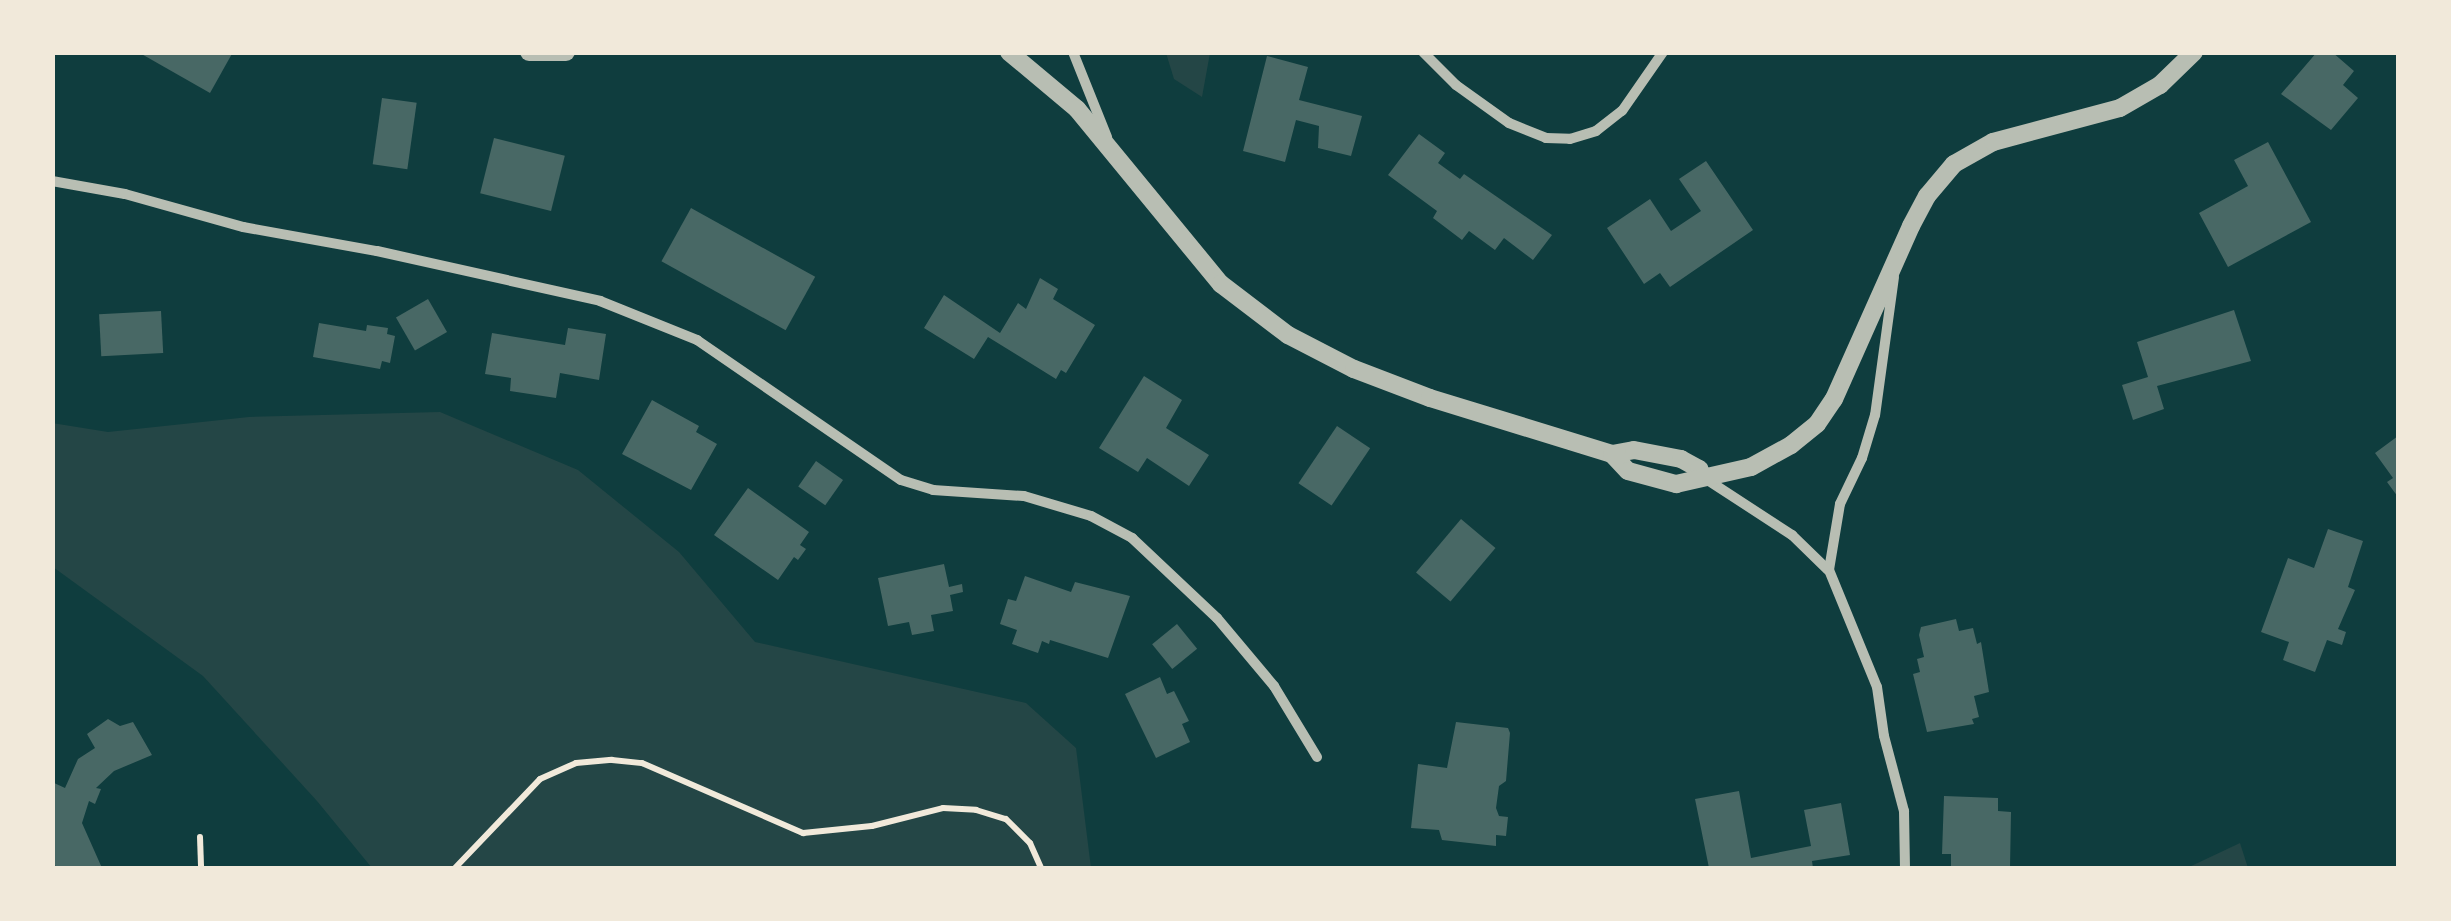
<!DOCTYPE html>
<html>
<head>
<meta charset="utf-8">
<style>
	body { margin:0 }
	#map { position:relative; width:2451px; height:921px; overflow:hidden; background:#0f3d3e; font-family:"Public Sans",sans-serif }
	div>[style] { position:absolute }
	.green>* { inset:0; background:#244646 }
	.building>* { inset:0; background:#486865; transform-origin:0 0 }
	.path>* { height:6px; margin:-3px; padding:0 3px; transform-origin:3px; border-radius:3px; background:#f1e9da }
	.minor>* { height:10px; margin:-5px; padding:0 5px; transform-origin:5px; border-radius:5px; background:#b8beb3 }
	.tertiary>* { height:18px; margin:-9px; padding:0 9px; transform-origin:9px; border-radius:9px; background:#b8beb3 }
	span { translate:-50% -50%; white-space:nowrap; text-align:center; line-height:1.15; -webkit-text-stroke:9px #f1e9da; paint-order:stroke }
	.frame { position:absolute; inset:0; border:55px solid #f1e9da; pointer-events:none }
</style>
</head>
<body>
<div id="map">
	<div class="green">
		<i style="clip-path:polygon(1166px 53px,1210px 53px,1202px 97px,1174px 79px)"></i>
		<i style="clip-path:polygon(440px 412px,578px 470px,679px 552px,755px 642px,1026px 703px,1076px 748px,1091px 868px,372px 868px,317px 801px,203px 676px,53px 567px,52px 423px,108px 432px,249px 417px)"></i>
		<i style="clip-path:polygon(2240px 843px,2248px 868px,2187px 868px)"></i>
	</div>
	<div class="building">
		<i style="clip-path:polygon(138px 52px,233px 52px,210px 93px)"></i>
		<i style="clip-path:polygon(2317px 52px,2332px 52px,2354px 71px,2343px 85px,2358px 98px,2331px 130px,2281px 94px)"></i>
		<i style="clip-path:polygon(1267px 56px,1308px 67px,1299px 100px,1362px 116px,1351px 156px,1318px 148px,1319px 126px,1296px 120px,1285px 162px,1243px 151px)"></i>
		<i style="left:382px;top:98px;width:35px;height:67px;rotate:8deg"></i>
		<i style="clip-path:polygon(1419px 134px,1445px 153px,1438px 163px,1460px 179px,1464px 174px,1552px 235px,1533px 260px,1504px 238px,1495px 250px,1469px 231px,1462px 240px,1433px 218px,1437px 211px,1388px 175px)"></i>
		<i style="left:494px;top:138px;width:73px;height:57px;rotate:14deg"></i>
		<i style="clip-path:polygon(2268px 142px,2311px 222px,2228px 267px,2199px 213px,2248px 186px,2234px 160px)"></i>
		<i style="clip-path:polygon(1706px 161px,1753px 230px,1670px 287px,1660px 273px,1644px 284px,1607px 228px,1650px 199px,1671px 231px,1701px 211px,1679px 179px)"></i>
		<i style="left:691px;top:208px;width:142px;height:61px;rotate:29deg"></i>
		<i style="clip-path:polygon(1040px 278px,1058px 289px,1053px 299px,1095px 325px,1066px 373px,1061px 370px,1056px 379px,988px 337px,974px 359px,924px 328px,944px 295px,1000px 333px,1018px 303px,1026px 309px)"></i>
		<i style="left:428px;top:299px;width:38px;height:37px;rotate:60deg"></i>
		<i style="clip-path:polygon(2234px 310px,2251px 361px,2157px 386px,2164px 409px,2133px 420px,2122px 385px,2148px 377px,2137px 342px)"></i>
		<i style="left:161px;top:311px;width:42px;height:62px;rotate:87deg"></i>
		<i style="clip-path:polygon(319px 323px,366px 331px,367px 325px,388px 328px,387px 334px,395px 336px,390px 363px,382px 361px,380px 369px,313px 357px)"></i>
		<i style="clip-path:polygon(568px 328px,606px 334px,599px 380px,560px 373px,556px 398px,510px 391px,511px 378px,485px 374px,492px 333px,565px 345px)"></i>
		<i style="clip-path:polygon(1144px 376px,1182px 400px,1166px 428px,1209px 455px,1189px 486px,1147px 458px,1138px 472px,1099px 448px)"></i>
		<i style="clip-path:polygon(652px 400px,699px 426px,696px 432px,717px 444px,691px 490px,622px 454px)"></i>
		<i style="left:1337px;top:426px;width:40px;height:69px;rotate:34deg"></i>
		<i style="clip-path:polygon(2398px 436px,2398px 497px,2387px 482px,2393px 478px,2375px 453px)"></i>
		<i style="left:816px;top:461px;width:33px;height:31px;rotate:35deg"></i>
		<i style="clip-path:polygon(748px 488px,809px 532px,800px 545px,806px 549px,798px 560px,794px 557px,778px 580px,714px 535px)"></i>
		<i style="left:1461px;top:519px;width:45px;height:70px;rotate:40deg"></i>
		<i style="clip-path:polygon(2328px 529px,2363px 541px,2348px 587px,2355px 590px,2338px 629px,2346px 632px,2342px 645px,2327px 640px,2315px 672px,2283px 660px,2289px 642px,2261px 632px,2288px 558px,2314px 568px)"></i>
		<i style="clip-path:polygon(944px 564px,949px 587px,962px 584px,963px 592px,950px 595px,953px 611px,931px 615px,934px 631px,912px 635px,909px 622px,888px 626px,878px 578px)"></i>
		<i style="clip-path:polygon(1025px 576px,1071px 592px,1075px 582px,1130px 596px,1108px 658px,1050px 640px,1049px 644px,1042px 641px,1038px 653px,1012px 644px,1017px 630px,1000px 624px,1008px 599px,1016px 601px)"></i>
		<i style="clip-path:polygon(1956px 619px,1959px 631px,1973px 628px,1977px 644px,1981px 642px,1989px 692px,1974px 696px,1979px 717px,1972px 719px,1974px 724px,1927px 732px,1913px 674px,1920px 672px,1917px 659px,1924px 657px,1919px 635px,1921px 627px)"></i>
		<i style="left:1177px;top:624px;width:32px;height:32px;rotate:51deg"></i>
		<i style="clip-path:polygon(1160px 677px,1167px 694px,1174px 691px,1189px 721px,1182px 724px,1190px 742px,1156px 758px,1125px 694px)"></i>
		<i style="clip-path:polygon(108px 719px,120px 726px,133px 722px,152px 755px,114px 771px,96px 788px,101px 789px,95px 804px,89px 801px,82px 823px,102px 868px,57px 868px,52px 861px,52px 782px,65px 788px,78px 759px,95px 748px,87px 734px)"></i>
		<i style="clip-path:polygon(1456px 722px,1508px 728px,1510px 733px,1506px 781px,1499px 786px,1496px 808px,1499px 816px,1508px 817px,1506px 836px,1496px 835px,1496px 846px,1442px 840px,1439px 830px,1411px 828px,1418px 764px,1447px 768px)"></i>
		<i style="clip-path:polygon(1739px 791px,1751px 858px,1811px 846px,1804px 810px,1841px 803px,1850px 855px,1812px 861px,1813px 868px,1709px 868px,1695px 799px)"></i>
		<i style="clip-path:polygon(1944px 796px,1998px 798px,1998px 811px,2011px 812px,2010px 868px,1951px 868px,1951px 854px,1942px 854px)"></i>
	</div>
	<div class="path">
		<i style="left:200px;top:837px;width:31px;rotate:88deg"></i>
		<i style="left:455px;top:868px;width:123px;rotate:-46.3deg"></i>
		<i style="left:540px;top:779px;width:39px;rotate:-24deg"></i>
		<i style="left:576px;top:763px;width:36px;rotate:-5deg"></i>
		<i style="left:612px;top:760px;width:30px;rotate:6deg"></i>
		<i style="left:642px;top:763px;width:176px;rotate:23.5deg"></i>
		<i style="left:803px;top:833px;width:69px;rotate:-5.8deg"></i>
		<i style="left:872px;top:826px;width:73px;rotate:-14.2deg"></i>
		<i style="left:943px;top:808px;width:33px;rotate:3deg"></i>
		<i style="left:976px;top:810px;width:31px;rotate:17deg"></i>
		<i style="left:1006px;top:819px;width:34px;rotate:45deg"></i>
		<i style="left:1030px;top:843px;width:27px;rotate:66deg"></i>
	</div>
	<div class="minor">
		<i style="left:1073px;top:52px;width:92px;rotate:68.2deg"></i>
		<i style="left:1423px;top:52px;width:47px;rotate:45deg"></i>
		<i style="left:1456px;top:85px;width:65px;rotate:35.6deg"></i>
		<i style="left:1509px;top:123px;width:40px;rotate:22deg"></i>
		<i style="left:1546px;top:138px;width:24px;rotate:2deg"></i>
		<i style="left:1570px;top:139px;width:27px;rotate:-17deg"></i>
		<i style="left:1596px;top:131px;width:33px;rotate:-38deg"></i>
		<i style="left:1622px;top:111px;width:72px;rotate:-55.2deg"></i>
		<i style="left:52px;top:181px;width:74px;rotate:10.1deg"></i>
		<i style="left:125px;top:194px;width:123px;rotate:15.6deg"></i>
		<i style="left:243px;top:227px;width:136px;rotate:10.2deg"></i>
		<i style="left:377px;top:251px;width:229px;rotate:12.6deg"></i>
		<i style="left:600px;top:301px;width:105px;rotate:21.9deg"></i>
		<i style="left:697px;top:340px;width:247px;rotate:34.5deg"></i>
		<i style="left:901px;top:480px;width:34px;rotate:17deg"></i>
		<i style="left:933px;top:490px;width:91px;rotate:3.8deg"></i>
		<i style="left:1024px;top:496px;width:70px;rotate:16.6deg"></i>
		<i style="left:1091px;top:516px;width:47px;rotate:28.2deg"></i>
		<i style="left:1132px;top:538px;width:117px;rotate:43.3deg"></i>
		<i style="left:1217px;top:618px;width:89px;rotate:50deg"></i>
		<i style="left:1274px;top:686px;width:83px;rotate:58.8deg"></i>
		<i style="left:1894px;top:277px;width:139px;rotate:97.8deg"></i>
		<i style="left:1875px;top:415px;width:45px;rotate:106.8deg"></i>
		<i style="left:1862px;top:458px;width:51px;rotate:115.6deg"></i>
		<i style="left:1840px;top:504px;width:67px;rotate:99.5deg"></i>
		<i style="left:1829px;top:570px;width:126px;rotate:67.7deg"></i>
		<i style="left:1877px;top:687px;width:49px;rotate:81.9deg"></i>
		<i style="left:1884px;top:736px;width:78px;rotate:75.1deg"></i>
		<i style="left:1904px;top:811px;width:57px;rotate:89deg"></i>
		<i style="left:1706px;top:479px;width:103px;rotate:33.1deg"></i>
		<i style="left:1792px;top:535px;width:50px;rotate:44.2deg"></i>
	</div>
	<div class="tertiary">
		<i style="left:529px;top:52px;width:37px"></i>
		<i style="left:1009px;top:52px;width:89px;rotate:40deg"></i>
		<i style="left:1077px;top:109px;width:227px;rotate:50.6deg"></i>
		<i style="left:1221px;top:284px;width:84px;rotate:37.3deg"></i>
		<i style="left:1288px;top:335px;width:74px;rotate:27.3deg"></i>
		<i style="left:1354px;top:369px;width:81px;rotate:20.9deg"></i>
		<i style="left:1430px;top:398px;width:190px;rotate:17.1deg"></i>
		<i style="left:1612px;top:454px;width:22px;rotate:-10deg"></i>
		<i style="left:1634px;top:450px;width:48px;rotate:10.8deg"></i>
		<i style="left:1681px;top:459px;width:21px;rotate:29deg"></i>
		<i style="left:1699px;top:469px;width:8px;rotate:60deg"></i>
		<i style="left:1612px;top:454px;width:23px;rotate:47deg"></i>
		<i style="left:1628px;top:471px;width:50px;rotate:15.2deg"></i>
		<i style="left:1676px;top:484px;width:77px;rotate:-12.8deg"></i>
		<i style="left:1751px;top:467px;width:46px;rotate:-28.8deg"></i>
		<i style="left:1791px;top:445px;width:33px;rotate:-39deg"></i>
		<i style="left:1817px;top:424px;width:30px;rotate:-56deg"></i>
		<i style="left:1834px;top:399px;width:189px;rotate:-66deg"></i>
		<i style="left:1911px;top:226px;width:34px;rotate:-62deg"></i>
		<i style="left:1927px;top:196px;width:42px;rotate:-49.8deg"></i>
		<i style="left:1954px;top:164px;width:45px;rotate:-29.4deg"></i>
		<i style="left:1993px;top:142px;width:131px;rotate:-15deg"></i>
		<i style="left:2120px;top:108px;width:46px;rotate:-29.9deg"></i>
		<i style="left:2160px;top:85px;width:47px;rotate:-44.1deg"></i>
	</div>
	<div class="frame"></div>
</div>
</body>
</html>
